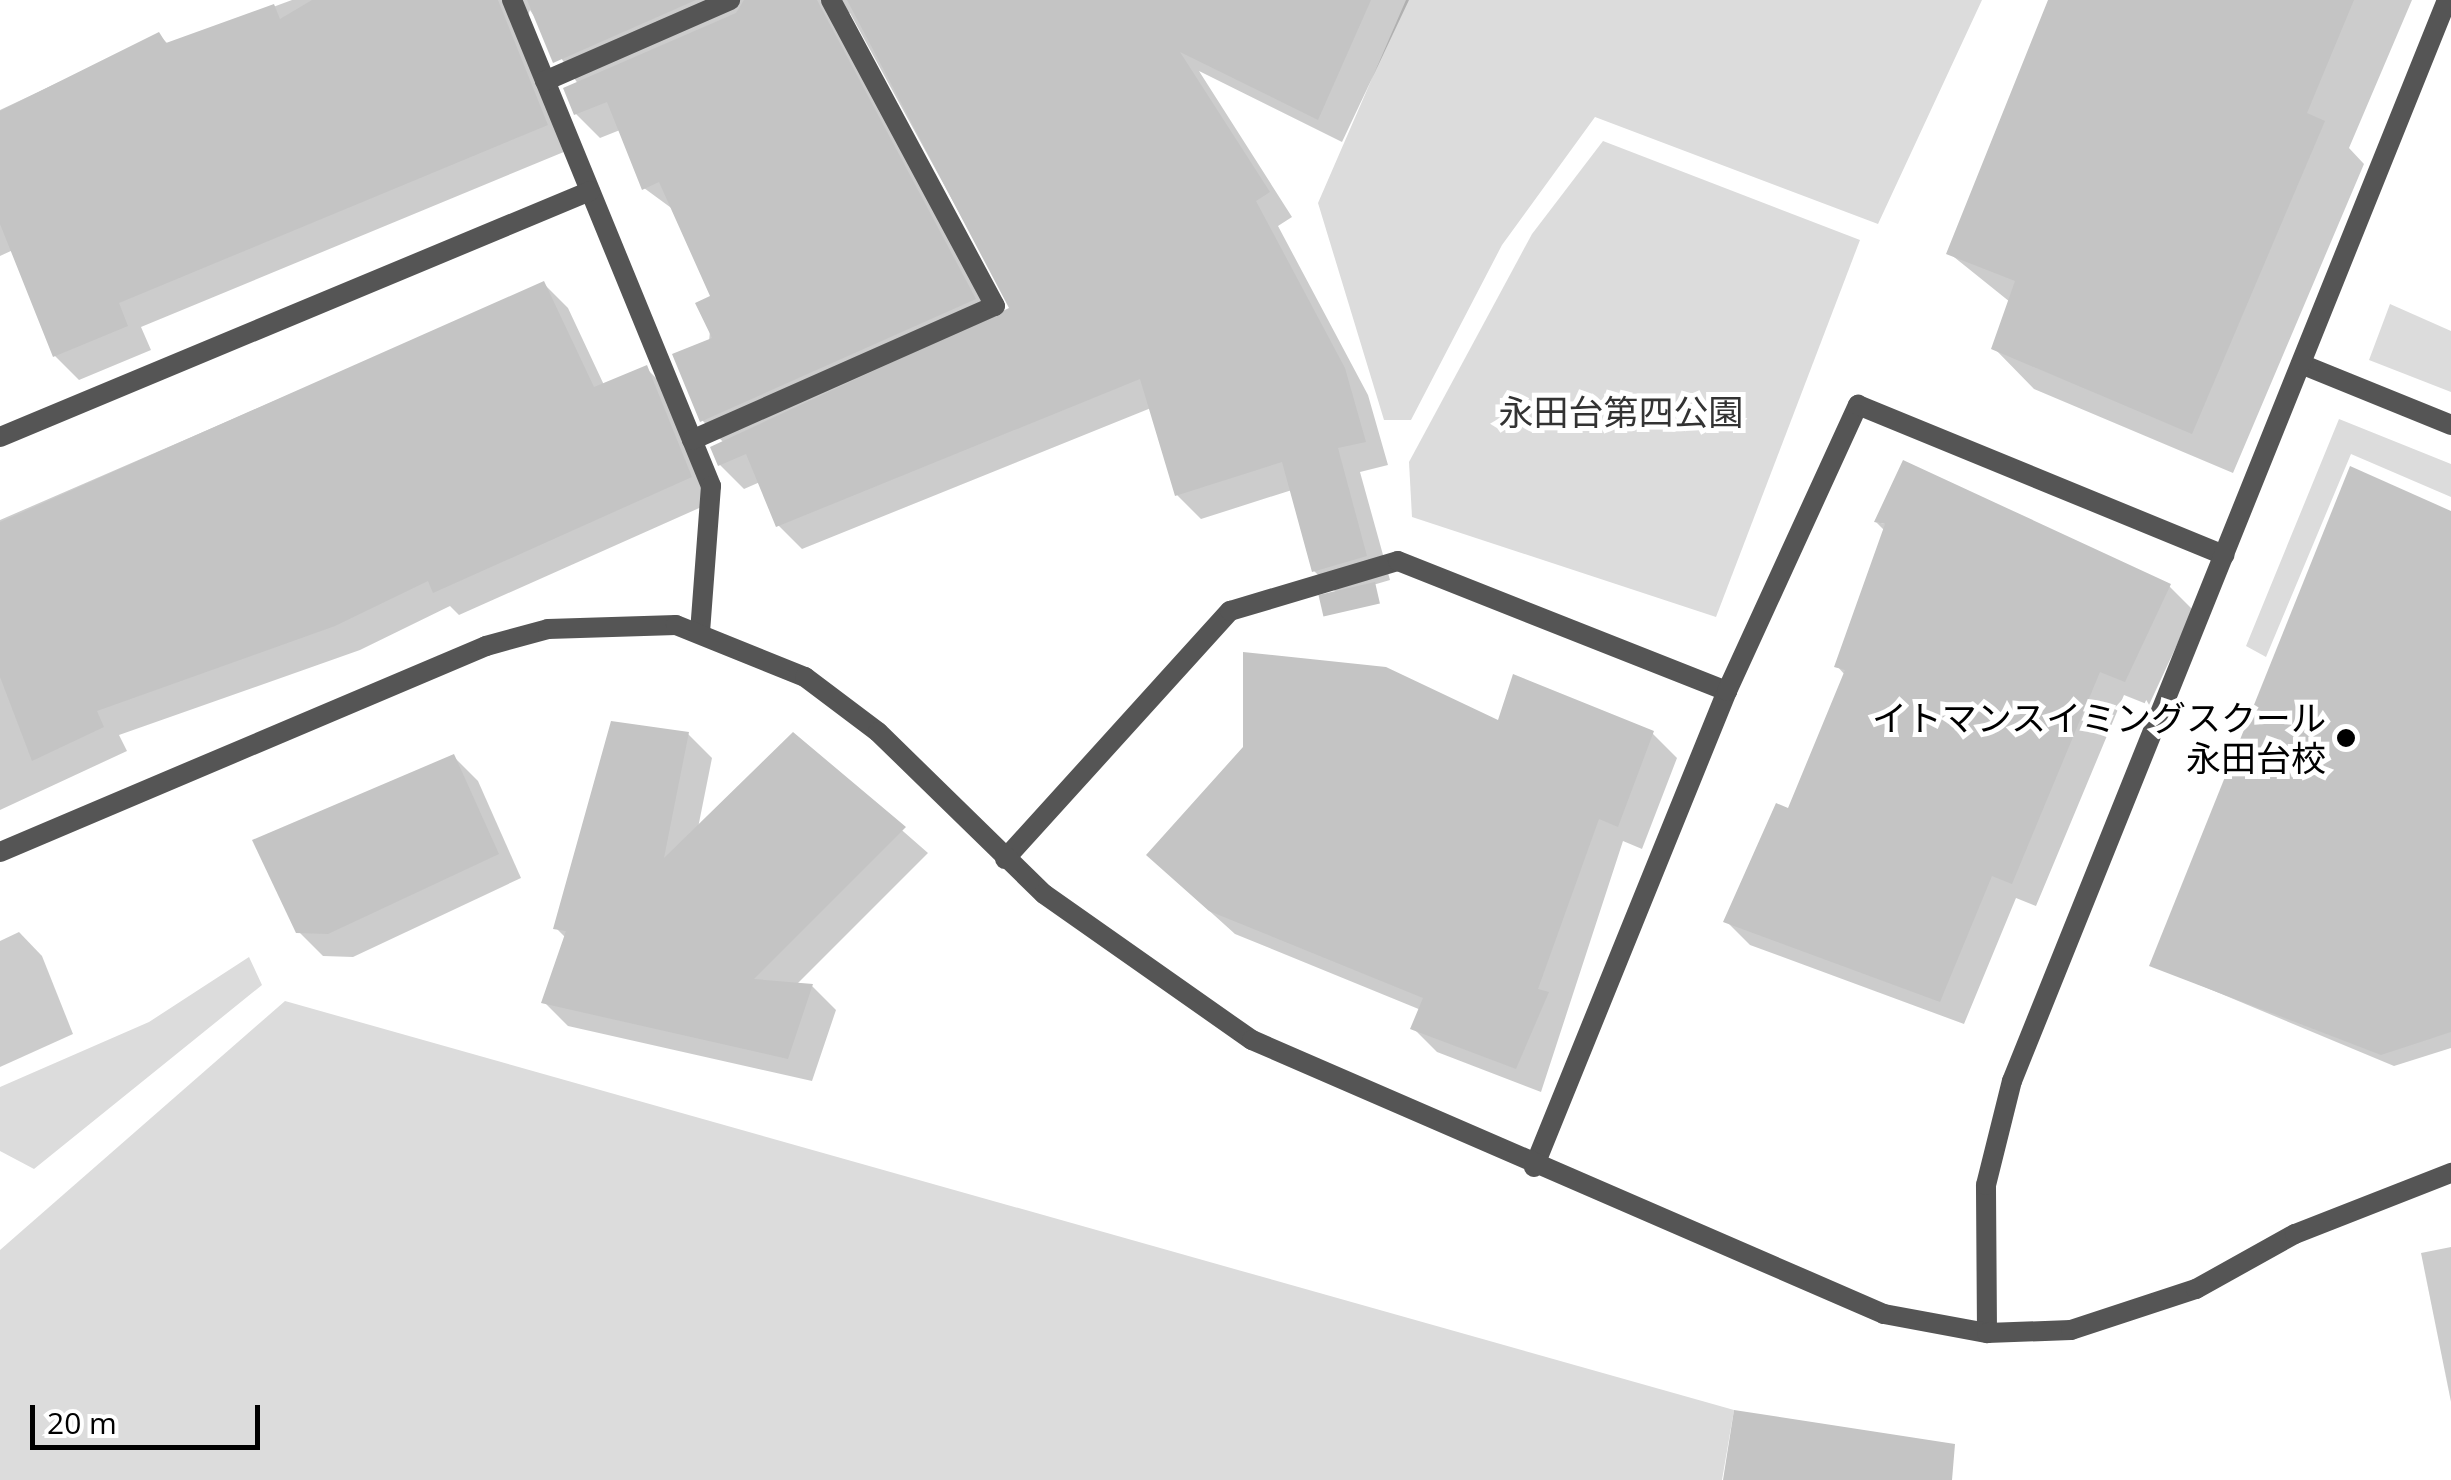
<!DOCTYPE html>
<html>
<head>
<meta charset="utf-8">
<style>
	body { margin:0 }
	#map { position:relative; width:2451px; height:1480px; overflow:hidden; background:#fff; font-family:"Open Sans","Noto Sans JP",sans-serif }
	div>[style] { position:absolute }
	.green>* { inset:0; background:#dcdcdc }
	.shadow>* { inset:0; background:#0003 }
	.building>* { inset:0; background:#c4c4c4; transform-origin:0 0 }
	.service>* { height:20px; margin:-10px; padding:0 10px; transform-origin:10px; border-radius:10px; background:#555 }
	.minor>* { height:20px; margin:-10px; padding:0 10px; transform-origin:10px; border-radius:10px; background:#555 }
	.tertiary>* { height:20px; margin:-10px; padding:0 10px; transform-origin:10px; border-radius:10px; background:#555 }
	.dots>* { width:28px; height:28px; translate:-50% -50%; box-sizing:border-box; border:5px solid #fff; border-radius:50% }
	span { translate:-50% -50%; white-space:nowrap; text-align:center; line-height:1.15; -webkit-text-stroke:10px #fff; paint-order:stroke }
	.park-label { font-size:35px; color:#333 }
	.poi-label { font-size:35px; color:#000 }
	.right { translate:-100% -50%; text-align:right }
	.scale { position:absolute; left:30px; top:1405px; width:230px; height:45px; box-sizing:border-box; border:5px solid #000; border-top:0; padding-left:12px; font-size:30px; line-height:35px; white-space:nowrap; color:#000; -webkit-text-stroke:8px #fff; paint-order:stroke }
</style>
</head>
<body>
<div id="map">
	<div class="green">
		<i style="clip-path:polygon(1406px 0,1982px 0,1878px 224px,1595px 117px,1502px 245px,1411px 420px,1384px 420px,1318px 203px)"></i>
		<i style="clip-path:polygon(1603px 141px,1860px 240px,1716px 617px,1412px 517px,1409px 462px,1532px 234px)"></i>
		<i style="clip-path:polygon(2390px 304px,2451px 331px,2451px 392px,2369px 360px)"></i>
		<i style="clip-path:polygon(2339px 419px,2451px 464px,2451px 497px,2351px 454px,2266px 657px,2246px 646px)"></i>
		<i style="clip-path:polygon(249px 957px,262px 985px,34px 1169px,0 1151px,0 1087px,149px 1022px)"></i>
		<i style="clip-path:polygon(285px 1001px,1734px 1410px,1722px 1480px,0 1480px,0 1250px)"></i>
	</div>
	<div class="shadow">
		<i style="clip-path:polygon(evenodd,292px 0,1409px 0,1342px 142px,1199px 71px,1292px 217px,1278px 226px,1368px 395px,1388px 465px,1360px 472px,1390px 580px,1339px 595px,1314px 571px,1292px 490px,1201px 519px,1177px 495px,1151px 408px,802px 549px,778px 525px,760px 482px,744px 489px,720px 465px,724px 443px,702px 420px,713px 297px,674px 210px,644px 188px,620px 130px,600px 138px,576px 114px,578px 84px,530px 10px,522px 31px,571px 149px,141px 327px,151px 350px,79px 380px,55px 356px,13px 250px,0 256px,0 110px,159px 35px,169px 45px,292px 0,850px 13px,1012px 309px,994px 317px,843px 16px,850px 13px)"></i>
		<i style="clip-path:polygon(2051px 0,2412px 0,2349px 148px,2364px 164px,2233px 473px,2034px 389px,1994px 348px,2010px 302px,1949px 253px)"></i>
		<i style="clip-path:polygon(544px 284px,568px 308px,604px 385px,646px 368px,670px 392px,715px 501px,459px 615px,450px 606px,360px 650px,119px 735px,127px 751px,0 810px,0 520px)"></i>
		<i style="clip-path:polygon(2451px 514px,2451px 1048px,2394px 1066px,2152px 965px)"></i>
		<i style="clip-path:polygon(1876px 522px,2169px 586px,2193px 610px,2149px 705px,2124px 695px,2036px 906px,2016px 898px,1964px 1024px,1750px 945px,1726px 921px,1789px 811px,1845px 675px,1837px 666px,1885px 531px)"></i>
		<i style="clip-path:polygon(1499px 724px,1653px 734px,1677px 758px,1642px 849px,1623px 841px,1541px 1092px,1437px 1052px,1413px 1028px,1421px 1010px,1235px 934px,1174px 879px)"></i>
		<i style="clip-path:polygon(688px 734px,712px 758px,698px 828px,793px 735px,928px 853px,796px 985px,812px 986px,836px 1010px,812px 1081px,568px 1026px,544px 1002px,566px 938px,556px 928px)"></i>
		<i style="clip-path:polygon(454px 757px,478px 781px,521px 878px,353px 957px,323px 956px,298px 931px)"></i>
		<i style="clip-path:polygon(19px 932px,42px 956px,73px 1034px,0 1067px,0 941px)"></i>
		<i style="clip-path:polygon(2451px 1247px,2451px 1402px,2421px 1253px)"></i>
	</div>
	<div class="building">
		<i style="clip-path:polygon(312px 0,498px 0,548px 125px,119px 303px,128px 326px,53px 357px,0 224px,0 111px,159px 32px,166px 43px,274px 4px,280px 19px)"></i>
		<i style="clip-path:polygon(527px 0,696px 0,553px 63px)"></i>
		<i style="clip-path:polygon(744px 0,817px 0,976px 299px,700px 422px,672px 354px,712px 338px,695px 303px,710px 296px,659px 182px,642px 190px,607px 102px,574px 115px,563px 88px,736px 13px)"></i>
		<i style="clip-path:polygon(847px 0,1371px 0,1318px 120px,1180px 52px,1270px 192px,1256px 201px,1345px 368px,1366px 442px,1338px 448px,1367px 556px,1312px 572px,1282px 462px,1175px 496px,1140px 379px,776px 527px,746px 454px,718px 466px,710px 447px,1009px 308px)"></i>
		<i style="clip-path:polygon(2048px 0,2354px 0,2307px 113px,2325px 121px,2192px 434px,1991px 349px,2015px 281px,1946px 254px)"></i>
		<i style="clip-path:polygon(544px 281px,594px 387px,647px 365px,692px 477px,433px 593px,428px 581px,335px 626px,97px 711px,104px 727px,32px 761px,0 677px,0 522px)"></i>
		<i style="clip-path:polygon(1903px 460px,2171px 584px,2125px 682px,2100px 672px,2012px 884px,1992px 876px,1940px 1002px,1723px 922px,1776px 803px,1788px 808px,1845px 670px,1834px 667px,1885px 524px,1874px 522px)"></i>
		<i style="clip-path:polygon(2350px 466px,2451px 511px,2451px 1032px,2381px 1055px,2149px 966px)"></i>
		<i style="left:1375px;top:582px;width:22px;height:58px;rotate:77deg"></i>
		<i style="clip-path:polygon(1243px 652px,1386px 667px,1498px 720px,1513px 674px,1654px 731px,1618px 827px,1599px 819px,1538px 989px,1549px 992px,1516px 1069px,1410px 1029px,1423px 998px,1209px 911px,1146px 855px,1243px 747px)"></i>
		<i style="clip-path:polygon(611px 721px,689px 732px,664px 858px,793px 732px,906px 827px,754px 979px,813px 984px,788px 1059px,541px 1003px,566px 931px,553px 929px)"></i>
		<i style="clip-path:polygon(454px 754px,499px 854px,328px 934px,296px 933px,252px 840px)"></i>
		<i style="clip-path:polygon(1734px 1410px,1955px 1444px,1952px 1480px,1723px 1480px)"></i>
	</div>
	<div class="service">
		<i style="left:2301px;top:364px;width:162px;rotate:22.1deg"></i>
	</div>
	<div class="minor">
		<i style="left:512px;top:0;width:525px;rotate:67.73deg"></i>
		<i style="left:711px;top:486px;width:146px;rotate:94.3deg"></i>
		<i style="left:545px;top:81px;width:202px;rotate:-23.6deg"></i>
		<i style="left:0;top:437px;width:639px;rotate:-22.63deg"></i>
		<i style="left:692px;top:440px;width:331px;rotate:-23.9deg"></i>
		<i style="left:995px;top:306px;width:347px;rotate:-118.2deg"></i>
		<i style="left:1005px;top:859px;width:335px;rotate:-47.8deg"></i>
		<i style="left:1230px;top:611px;width:175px;rotate:-16.6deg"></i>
		<i style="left:1398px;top:561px;width:354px;rotate:21.6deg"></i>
		<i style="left:1534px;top:1167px;width:514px;rotate:-67.93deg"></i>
		<i style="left:1727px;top:691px;width:315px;rotate:-65.4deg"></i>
		<i style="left:1858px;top:405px;width:396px;rotate:22.3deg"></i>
		<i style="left:1987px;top:1333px;width:148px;rotate:-90.4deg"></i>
		<i style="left:1986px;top:1185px;width:107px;rotate:-76deg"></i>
		<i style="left:2012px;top:1081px;width:1165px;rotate:-68.08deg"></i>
	</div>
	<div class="tertiary">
		<i style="left:0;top:852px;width:528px;rotate:-22.97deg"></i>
		<i style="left:486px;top:646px;width:64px;rotate:-15.3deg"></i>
		<i style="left:548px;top:629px;width:128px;rotate:-1.8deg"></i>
		<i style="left:676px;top:625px;width:139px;rotate:22deg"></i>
		<i style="left:805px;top:677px;width:91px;rotate:37deg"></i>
		<i style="left:878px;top:732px;width:232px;rotate:44.3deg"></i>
		<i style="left:1044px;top:894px;width:254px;rotate:35.1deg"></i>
		<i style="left:1252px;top:1040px;width:689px;rotate:23.44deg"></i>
		<i style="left:1884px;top:1314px;width:105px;rotate:10.5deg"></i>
		<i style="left:1987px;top:1333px;width:84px;rotate:-2deg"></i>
		<i style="left:2071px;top:1330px;width:132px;rotate:-18.2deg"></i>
		<i style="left:2196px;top:1289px;width:113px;rotate:-29.1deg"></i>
		<i style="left:2295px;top:1234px;width:168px;rotate:-21.4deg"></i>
	</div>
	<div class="dots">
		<i style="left:2346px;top:738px;background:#000"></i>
	</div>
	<div class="park-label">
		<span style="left:1621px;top:412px">永田台第四公園</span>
	</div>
	<div class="poi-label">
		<span class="right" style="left:2326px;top:738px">イトマンスイミングスクール<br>永田台校</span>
	</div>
	<div class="scale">20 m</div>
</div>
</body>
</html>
